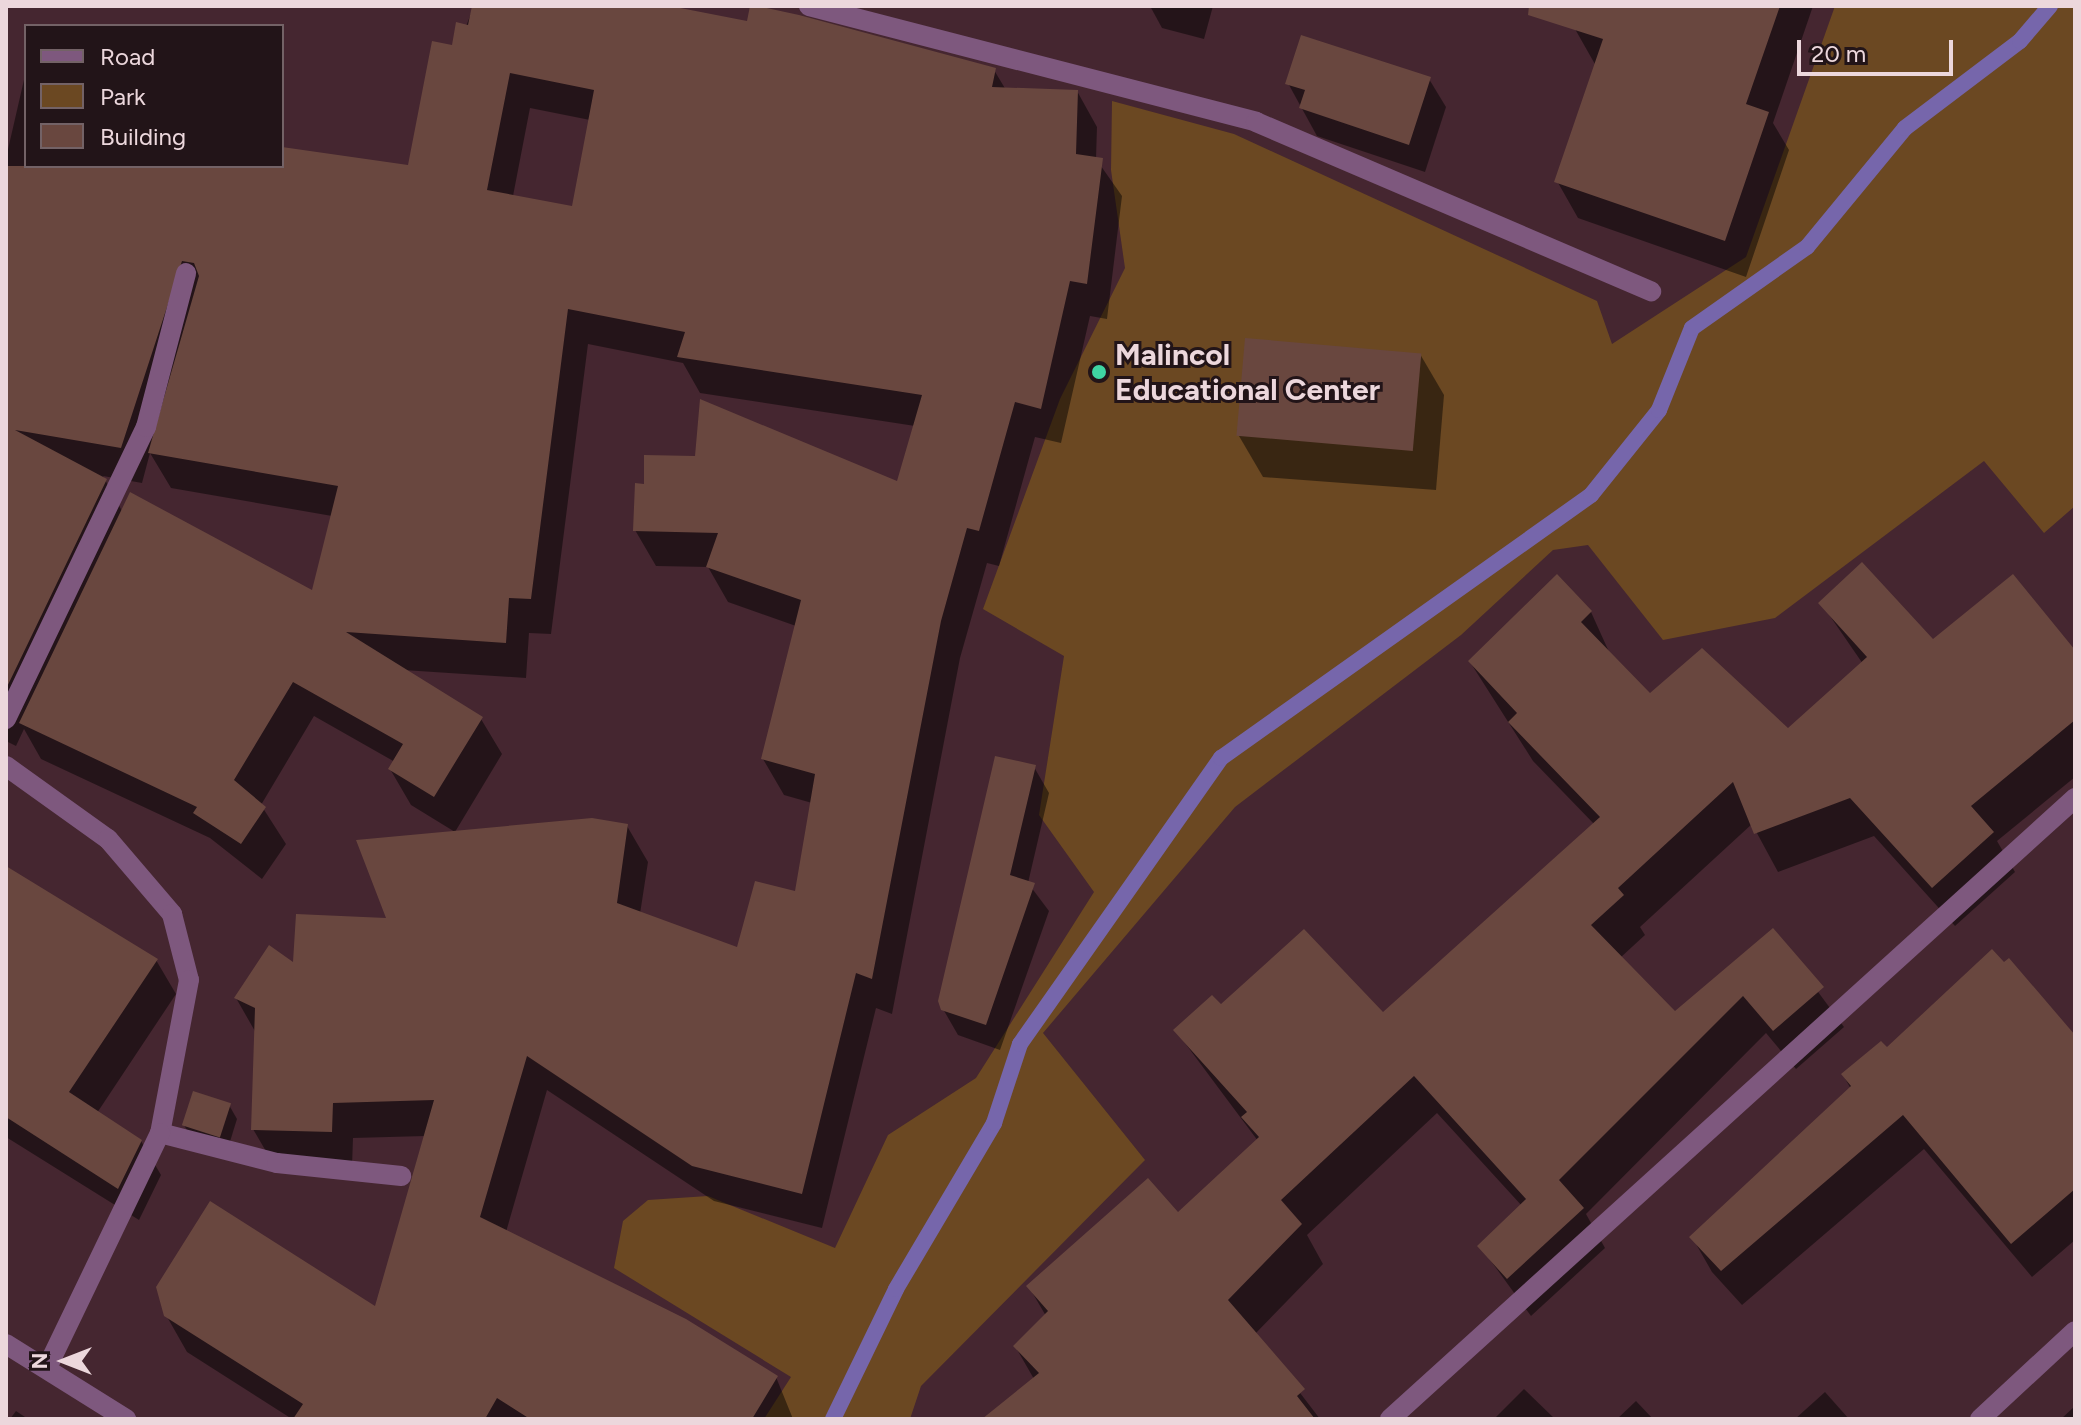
<!DOCTYPE html>
<html>
<head>
<meta charset="utf-8">
<style>
	body { margin:0 }
	#map { position:relative; width:2081px; height:1425px; overflow:hidden; background:#452630; font-family:Figtree,sans-serif }
	div>[style] { position:absolute }
	.green>* { inset:0; background:#6b4822 }
	.shadow>* { inset:0; background:#0007 }
	.stream>* { height:16px; margin:-8px; padding:0 8px; transform-origin:8px; border-radius:8px; background:#7666ab }
	.building>* { inset:0; background:#69473f; transform-origin:0 0 }
	.lane>* { height:20px; margin:-10px; padding:0 10px; transform-origin:10px; border-radius:10px; background:#7e587e }
	.street>* { height:20px; margin:-10px; padding:0 10px; transform-origin:10px; border-radius:10px; background:#7e587e }
	.dots>* { width:22px; height:22px; translate:-50% -50%; box-sizing:border-box; border:4px solid #221418; border-radius:50% }
	span { translate:-50% -50%; white-space:nowrap; text-align:center; line-height:1.15; -webkit-text-stroke:6px #221418; paint-order:stroke }
	.poi-label { font-size:30px; color:#ecd7dc; font-weight:700 }
	.left { translate:0 -50%; text-align:left }
	.frame { position:absolute; inset:0; border:8px solid #ecd7dc; pointer-events:none }
	.legend { position:absolute; left:24px; top:24px; width:260px; height:144px; box-sizing:border-box; background:#221418; border:2px solid #736266; margin:0; padding:10px 14px; list-style:none; font-size:24px; color:#ecd7dc }
	.legend li { display:flex; align-items:center; gap:16px; height:40px }
	.legend b { width:40px; border:2px solid #736266 }
	.north { position:absolute; left:24px; top:1321px; width:80px; height:80px; -webkit-text-stroke:6px #221418; paint-order:stroke; rotate:270deg; font-size:22px; font-weight:700; line-height:32px; text-align:center; color:#ecd7dc }
	.north::after { content:''; display:block; margin:auto; width:28px; height:36px; background:#ecd7dc; clip-path:polygon(50% 0,100% 100%,50% 72%,0 100%) }
	.scale { position:absolute; left:1797px; top:40px; width:156px; height:36px; box-sizing:border-box; border:4px solid #ecd7dc; border-top:0; padding-left:10px; font-size:24px; line-height:28px; white-space:nowrap; color:#ecd7dc; -webkit-text-stroke:6px #221418; paint-order:stroke }
</style>
</head>
<body>
<div id="map">
	<div class="green">
		<i style="clip-path:polygon(1835px 6px,2075px 6px,2075px 506px,2044px 533px,1984px 461px,1775px 618px,1663px 640px,1588px 545px,1553px 550px,1461px 635px,1235px 807px,1043px 1033px,1145px 1160px,921px 1386px,910px 1419px,764px 1419px,791px 1377px,614px 1268px,623px 1221px,648px 1200px,708px 1196px,835px 1248px,888px 1135px,976px 1078px,1094px 892px,1039px 815px,1064px 656px,983px 609px,1060px 399px,1125px 268px,1111px 170px,1112px 101px,1234px 134px,1597px 301px,1612px 344px,1746px 257px)"></i>
	</div>
	<div class="shadow">
		<i style="clip-path:polygon(evenodd,474px 6px,659px 6px,994px 70px,1006px 90px,1077px 91px,1097px 127px,1096px 159px,1122px 196px,1107px 319px,1090px 316px,1061px 443px,1035px 437px,999px 566px,987px 563px,960px 658px,892px 1014px,876px 1008px,822px 1228px,714px 1201px,547px 1090px,506px 1232px,776px 1377px,793px 1419px,292px 1419px,187px 1352px,166px 1315px,376px 1310px,426px 1136px,353px 1138px,352px 1167px,274px 1165px,253px 1129px,256px 1033px,236px 998px,389px 920px,627px 826px,648px 862px,640px 914px,738px 950px,797px 894px,812px 803px,784px 795px,763px 759px,796px 626px,728px 602px,708px 567px,656px 566px,635px 530px,898px 483px,915px 426px,700px 393px,683px 363px,588px 344px,551px 634px,529px 633px,526px 678px,403px 670px,481px 719px,502px 754px,455px 832px,411px 805px,390px 769px,395px 762px,314px 716px,261px 805px,286px 844px,262px 879px,210px 838px,41px 759px,24px 729px,16px 746px,6px 741px,6px 158px,26px 71px,26px 166px,282px 166px,282px 149px,410px 167px,474px 6px,530px 108px,590px 120px,573px 208px,513px 196px,530px 108px,474px 6px,150px 453px,171px 488px,332px 516px,313px 593px,122px 511px,103px 476px,142px 483px,150px 453px)"></i>
		<i style="clip-path:polygon(1150px 6px,1213px 6px,1204px 39px,1162px 28px)"></i>
		<i style="clip-path:polygon(1582px 6px,1813px 6px,1773px 123px,1789px 150px,1746px 277px,1578px 218px,1557px 181px,1596px 66px,1575px 29px)"></i>
		<i style="clip-path:polygon(1429px 79px,1446px 107px,1425px 172px,1317px 136px,1289px 85px)"></i>
		<i style="clip-path:polygon(1420px 354px,1444px 395px,1436px 490px,1263px 477px,1239px 436px)"></i>
		<i style="clip-path:polygon(1821px 603px,1933px 642px,2075px 653px,2075px 777px,1997px 841px,2015px 872px,1955px 926px,1874px 836px,1778px 872px,1752px 824px,1640px 927px,1645px 935px,1620px 958px,1675px 1014px,1773px 931px,1844px 1027px,1796px 1069px,1766px 1033px,1586px 1214px,1605px 1248px,1531px 1316px,1480px 1246px,1522px 1206px,1437px 1113px,1307px 1235px,1323px 1264px,1255px 1334px,1320px 1419px,985px 1419px,1034px 1379px,1015px 1346px,1046px 1316px,1029px 1287px,1177px 1215px,1258px 1141px,1176px 1031px,1221px 1007px,1382px 1014px,1595px 825px,1533px 761px,1470px 662px,1591px 612px,1610px 654px,1649px 696px,1788px 731px,1863px 664px)"></i>
		<i style="clip-path:polygon(1034px 767px,1049px 793px,1028px 883px,1049px 911px,1000px 1050px,958px 1035px,943px 1009px)"></i>
		<i style="clip-path:polygon(6px 868px,156px 960px,176px 994px,97px 1113px,141px 1141px,161px 1175px,139px 1220px,6px 1137px)"></i>
		<i style="clip-path:polygon(2075px 1039px,2075px 1240px,2032px 1277px,1924px 1149px,1742px 1305px,1712px 1272px,1692px 1237px,1851px 1089px,1843px 1075px,1886px 1050px)"></i>
		<i style="clip-path:polygon(229px 1105px,237px 1119px,228px 1148px,192px 1139px,184px 1125px)"></i>
		<i style="clip-path:polygon(1524px 1389px,1555px 1419px,1494px 1419px)"></i>
		<i style="clip-path:polygon(1825px 1392px,1849px 1419px,1795px 1419px)"></i>
		<i style="clip-path:polygon(1636px 1401px,1653px 1419px,1617px 1419px)"></i>
		<i style="clip-path:polygon(2075px 1406px,2075px 1419px,2061px 1419px)"></i>
		<i style="clip-path:polygon(16px 1411px,28px 1419px,10px 1419px)"></i>
	</div>
	<div class="stream">
		<i style="left:833px;top:1419px;width:144px;rotate:-64.1deg"></i>
		<i style="left:896px;top:1289px;width:193px;rotate:-59.4deg"></i>
		<i style="left:994px;top:1123px;width:83px;rotate:-71.8deg"></i>
		<i style="left:1020px;top:1044px;width:350px;rotate:-54.9deg"></i>
		<i style="left:1221px;top:758px;width:454px;rotate:-35.4deg"></i>
		<i style="left:1591px;top:495px;width:109px;rotate:-51.3deg"></i>
		<i style="left:1659px;top:410px;width:88px;rotate:-68.1deg"></i>
		<i style="left:1692px;top:328px;width:141px;rotate:-35.2deg"></i>
		<i style="left:1807px;top:247px;width:154px;rotate:-50.5deg"></i>
		<i style="left:1905px;top:128px;width:144px;rotate:-37.1deg"></i>
		<i style="left:2020px;top:41px;width:46px;rotate:-49.4deg"></i>
	</div>
	<div class="building">
		<i style="clip-path:polygon(evenodd,472px 6px,670px 6px,747px 21px,750px 6px,758px 6px,799px 15px,996px 68px,992px 87px,1078px 90px,1076px 154px,1103px 158px,1087px 284px,1070px 281px,1041px 409px,1015px 402px,979px 531px,967px 528px,941px 621px,872px 979px,856px 973px,802px 1194px,692px 1166px,527px 1056px,480px 1217px,686px 1319px,778px 1376px,752px 1419px,530px 1419px,497px 1398px,485px 1419px,293px 1419px,303px 1404px,164px 1316px,156px 1287px,210px 1201px,375px 1306px,434px 1100px,333px 1103px,332px 1132px,251px 1130px,255px 1008px,234px 998px,269px 945px,293px 962px,296px 914px,386px 918px,356px 840px,592px 818px,628px 824px,617px 903px,737px 947px,755px 881px,795px 891px,815px 774px,761px 759px,801px 600px,706px 567px,718px 533px,633px 531px,635px 483px,644px 484px,644px 455px,695px 456px,700px 399px,897px 481px,922px 395px,677px 357px,685px 332px,568px 309px,531px 599px,509px 598px,506px 643px,346px 632px,483px 717px,434px 797px,388px 769px,403px 744px,293px 682px,234px 780px,266px 807px,241px 844px,193px 813px,197px 807px,19px 723px,130px 492px,312px 590px,338px 486px,148px 453px,199px 276px,194px 263px,182px 261px,121px 448px,15px 430px,107px 479px,6px 689px,6px 166px,282px 166px,282px 147px,408px 165px,432px 41px,452px 45px,456px 22px,468px 25px,472px 6px,510px 73px,594px 90px,572px 206px,487px 190px,510px 73px)"></i>
		<i style="clip-path:polygon(1529px 6px,1780px 6px,1746px 104px,1769px 112px,1725px 241px,1554px 182px,1603px 39px,1528px 15px)"></i>
		<i style="clip-path:polygon(1301px 35px,1431px 77px,1409px 145px,1299px 108px,1305px 90px,1285px 84px)"></i>
		<i style="left:1245px;top:338px;width:177px;height:98px;rotate:5deg"></i>
		<i style="clip-path:polygon(1862px 562px,1933px 639px,2013px 574px,2075px 650px,2075px 720px,1971px 806px,1994px 832px,1932px 888px,1850px 798px,1754px 834px,1733px 782px,1618px 888px,1624px 895px,1591px 925px,1675px 1011px,1773px 928px,1824px 987px,1773px 1031px,1743px 996px,1559px 1180px,1584px 1208px,1507px 1279px,1477px 1246px,1526px 1199px,1414px 1076px,1281px 1200px,1302px 1224px,1228px 1300px,1305px 1389px,1297px 1396px,1315px 1419px,982px 1419px,1039px 1373px,1013px 1346px,1048px 1311px,1026px 1286px,1148px 1178px,1178px 1212px,1259px 1137px,1241px 1117px,1247px 1112px,1173px 1030px,1212px 995px,1221px 1004px,1304px 929px,1383px 1012px,1600px 817px,1508px 722px,1517px 713px,1468px 661px,1557px 574px,1592px 611px,1581px 622px,1650px 693px,1702px 648px,1788px 728px,1867px 657px,1818px 603px)"></i>
		<i style="clip-path:polygon(995px 756px,1036px 765px,1010px 875px,1035px 883px,986px 1025px,941px 1010px,938px 1001px)"></i>
		<i style="clip-path:polygon(6px 866px,158px 959px,69px 1092px,142px 1140px,118px 1189px,6px 1117px)"></i>
		<i style="clip-path:polygon(1992px 949px,2004px 962px,2009px 958px,2075px 1035px,2075px 1189px,2011px 1244px,1903px 1115px,1721px 1271px,1689px 1237px,1851px 1086px,1841px 1074px,1881px 1041px,1887px 1047px)"></i>
		<i style="left:193px;top:1091px;width:40px;height:36px;rotate:18deg"></i>
	</div>
	<div class="lane">
		<i style="left:160px;top:1133px;width:121px;rotate:14.4deg"></i>
		<i style="left:277px;top:1163px;width:125px;rotate:6deg"></i>
	</div>
	<div class="street">
		<i style="left:809px;top:6px;width:462px;rotate:14.5deg"></i>
		<i style="left:1256px;top:122px;width:430px;rotate:23.2deg"></i>
		<i style="left:6px;top:719px;width:324px;rotate:-64.4deg"></i>
		<i style="left:146px;top:427px;width:159px;rotate:-75.4deg"></i>
		<i style="left:6px;top:766px;width:125px;rotate:35.6deg"></i>
		<i style="left:108px;top:839px;width:99px;rotate:49.5deg"></i>
		<i style="left:172px;top:914px;width:68px;rotate:75.6deg"></i>
		<i style="left:189px;top:980px;width:156px;rotate:100.7deg"></i>
		<i style="left:160px;top:1133px;width:261px;rotate:115.7deg"></i>
		<i style="left:6px;top:1344px;width:142px;rotate:32deg"></i>
		<i style="left:1390px;top:1419px;width:925px;rotate:-42.19deg"></i>
		<i style="left:1980px;top:1419px;width:129px;rotate:-42.8deg"></i>
	</div>
	<div class="dots">
		<i style="left:1099px;top:372px;background:#3fd4a2"></i>
	</div>
	<div class="poi-label">
		<span class="left" style="left:1115px;top:372px">Malincol<br>Educational Center</span>
	</div>
	<div class="frame"></div>
	<ul class="legend">
	<li><b style="height:10px;background:#7e587e"></b>Road</li>
	<li><b style="height:22px;background:#6b4822"></b>Park</li>
	<li><b style="height:22px;background:#69473f"></b>Building</li>
	</ul>
	<div class="north">N</div>
	<div class="scale">20 m</div>
</div>
</body>
</html>
